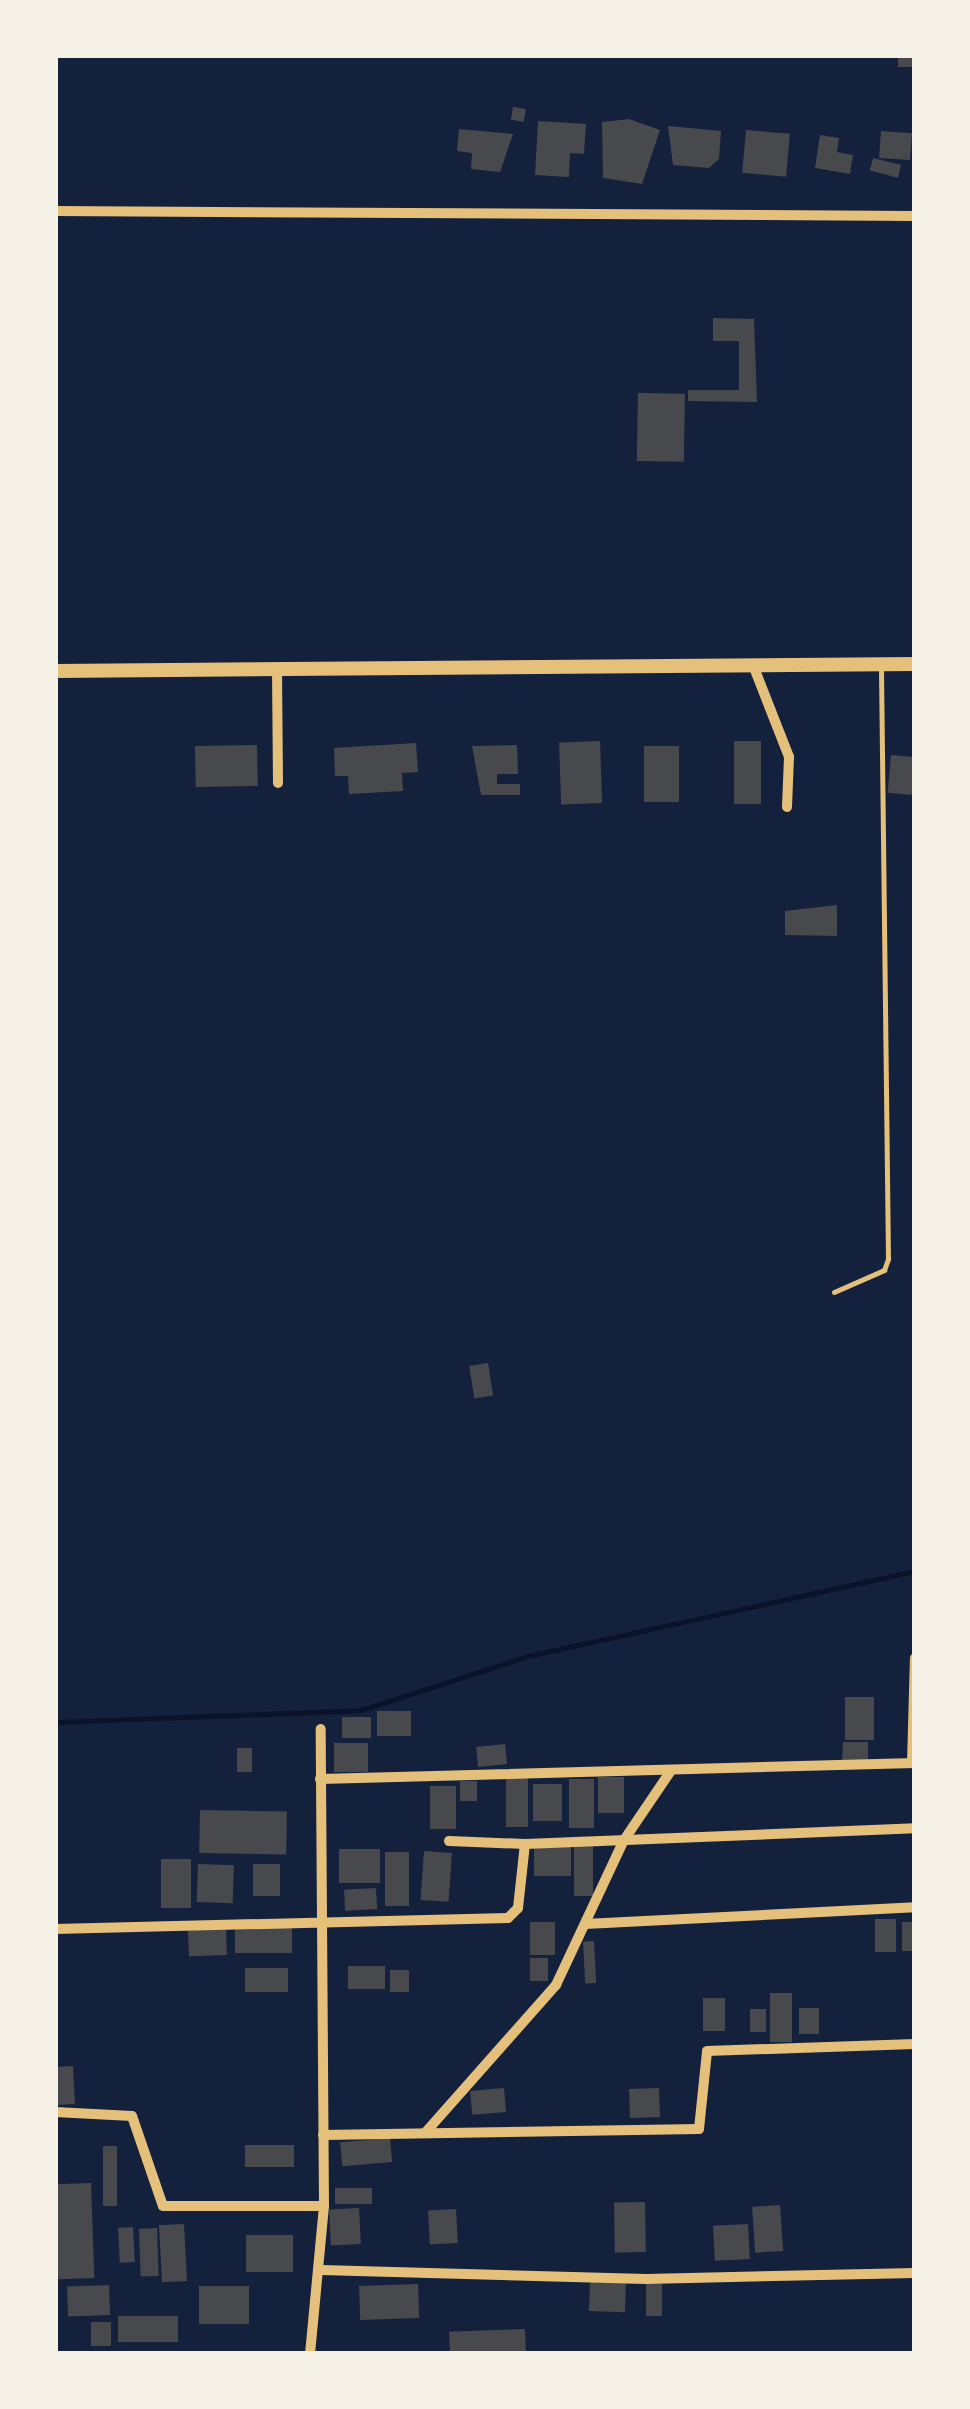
<!DOCTYPE html>
<html>
<head>
<meta charset="utf-8">
<style>
	body { margin:0 }
	#map { position:relative; width:970px; height:2409px; overflow:hidden; background:#14213d; font-family:Quicksand,sans-serif }
	div>[style] { position:absolute }
	.stream>* { height:5px; margin:-2.5px; padding:0 2.5px; transform-origin:2.5px; border-radius:2.5px; background:#0b132b }
	.building>* { inset:0; background:#48494c; transform-origin:0 0 }
	.service>* { height:5px; margin:-2.5px; padding:0 2.5px; transform-origin:2.5px; border-radius:2.5px; background:#e5c07b }
	.minor>* { height:10px; margin:-5px; padding:0 5px; transform-origin:5px; border-radius:5px; background:#e5c07b }
	.tertiary>* { height:14px; margin:-7px; padding:0 7px; transform-origin:7px; border-radius:7px; background:#e5c07b }
	span { translate:-50% -50%; white-space:nowrap; text-align:center; line-height:1.15; -webkit-text-stroke:10px #f6f1e7; paint-order:stroke }
	.frame { position:absolute; inset:0; border:58px solid #f6f1e7; pointer-events:none }
</style>
</head>
<body>
<div id="map">
	<div class="stream">
		<i style="left:55px;top:1722px;width:306px;rotate:-2.2deg"></i>
		<i style="left:361px;top:1710px;width:176px;rotate:-17.9deg"></i>
		<i style="left:528px;top:1656px;width:396px;rotate:-12.4deg"></i>
	</div>
	<div class="building">
		<i style="left:898px;top:55px;width:17px;height:12px"></i>
		<i style="left:513px;top:107px;width:13px;height:13px;rotate:9deg"></i>
		<i style="clip-path:polygon(629px 119px,660px 130px,642px 184px,603px 178px,602px 122px)"></i>
		<i style="clip-path:polygon(538px 121px,586px 124px,584px 154px,570px 153px,569px 177px,535px 175px)"></i>
		<i style="clip-path:polygon(668px 126px,721px 131px,719px 159px,709px 168px,673px 165px)"></i>
		<i style="clip-path:polygon(459px 129px,513px 134px,500px 172px,471px 169px,472px 153px,457px 151px)"></i>
		<i style="left:746px;top:130px;width:44px;height:43px;rotate:5deg"></i>
		<i style="left:881px;top:131px;width:31px;height:27px;rotate:4deg"></i>
		<i style="clip-path:polygon(820px 135px,839px 138px,837px 152px,853px 155px,850px 174px,815px 168px)"></i>
		<i style="left:873px;top:158px;width:29px;height:13px;rotate:14deg"></i>
		<i style="clip-path:polygon(713px 318px,754px 319px,757px 402px,688px 401px,688px 390px,739px 390px,739px 341px,713px 341px)"></i>
		<i style="left:638px;top:393px;width:47px;height:68px;rotate:1deg"></i>
		<i style="left:600px;top:741px;width:62px;height:41px;rotate:88deg"></i>
		<i style="left:734px;top:741px;width:27px;height:63px"></i>
		<i style="clip-path:polygon(416px 743px,418px 772px,402px 773px,403px 791px,349px 794px,348px 776px,335px 776px,334px 748px)"></i>
		<i style="left:257px;top:745px;width:41px;height:62px;rotate:89deg"></i>
		<i style="clip-path:polygon(517px 745px,518px 774px,497px 774px,497px 784px,520px 784px,520px 795px,481px 795px,472px 746px)"></i>
		<i style="left:644px;top:746px;width:35px;height:56px"></i>
		<i style="left:891px;top:755px;width:24px;height:38px;rotate:5deg"></i>
		<i style="clip-path:polygon(837px 905px,837px 936px,785px 935px,785px 911px)"></i>
		<i style="left:488px;top:1363px;width:33px;height:19px;rotate:81deg"></i>
		<i style="left:845px;top:1697px;width:29px;height:43px"></i>
		<i style="left:411px;top:1711px;width:25px;height:34px;rotate:90deg"></i>
		<i style="left:342px;top:1717px;width:29px;height:21px"></i>
		<i style="clip-path:polygon(843px 1742px,868px 1742px,868px 1761px,842px 1764px)"></i>
		<i style="left:368px;top:1743px;width:29px;height:34px;rotate:90deg"></i>
		<i style="left:505px;top:1744px;width:20px;height:29px;rotate:84deg"></i>
		<i style="left:237px;top:1748px;width:15px;height:24px"></i>
		<i style="left:598px;top:1777px;width:26px;height:36px"></i>
		<i style="left:506px;top:1778px;width:22px;height:49px"></i>
		<i style="left:569px;top:1779px;width:25px;height:49px"></i>
		<i style="left:460px;top:1781px;width:17px;height:20px"></i>
		<i style="left:533px;top:1784px;width:29px;height:37px"></i>
		<i style="left:430px;top:1786px;width:26px;height:43px"></i>
		<i style="left:200px;top:1810px;width:87px;height:43px;rotate:1deg"></i>
		<i style="left:574px;top:1846px;width:19px;height:50px"></i>
		<i style="left:571px;top:1847px;width:29px;height:37px;rotate:90deg"></i>
		<i style="left:339px;top:1849px;width:41px;height:34px"></i>
		<i style="left:424px;top:1851px;width:28px;height:49px;rotate:4deg"></i>
		<i style="left:385px;top:1852px;width:24px;height:54px"></i>
		<i style="left:161px;top:1859px;width:30px;height:49px"></i>
		<i style="left:198px;top:1864px;width:36px;height:38px;rotate:2deg"></i>
		<i style="left:253px;top:1864px;width:27px;height:32px"></i>
		<i style="left:376px;top:1888px;width:21px;height:32px;rotate:87deg"></i>
		<i style="left:875px;top:1919px;width:21px;height:33px"></i>
		<i style="left:530px;top:1922px;width:25px;height:33px"></i>
		<i style="left:902px;top:1922px;width:13px;height:29px"></i>
		<i style="left:292px;top:1925px;width:28px;height:57px;rotate:90deg"></i>
		<i style="left:226px;top:1929px;width:26px;height:38px;rotate:88deg"></i>
		<i style="left:594px;top:1941px;width:42px;height:11px;rotate:87deg"></i>
		<i style="left:530px;top:1958px;width:18px;height:23px"></i>
		<i style="left:385px;top:1966px;width:23px;height:37px;rotate:90deg"></i>
		<i style="left:245px;top:1968px;width:43px;height:24px"></i>
		<i style="left:390px;top:1970px;width:19px;height:22px"></i>
		<i style="left:770px;top:1993px;width:22px;height:49px"></i>
		<i style="left:703px;top:1998px;width:22px;height:33px"></i>
		<i style="left:799px;top:2008px;width:20px;height:26px"></i>
		<i style="left:750px;top:2009px;width:16px;height:23px"></i>
		<i style="left:73px;top:2066px;width:38px;height:18px;rotate:87deg"></i>
		<i style="left:504px;top:2088px;width:24px;height:34px;rotate:85deg"></i>
		<i style="left:659px;top:2088px;width:29px;height:30px;rotate:88deg"></i>
		<i style="left:390px;top:2138px;width:24px;height:50px;rotate:85deg"></i>
		<i style="left:245px;top:2145px;width:49px;height:22px"></i>
		<i style="left:103px;top:2146px;width:14px;height:60px"></i>
		<i style="left:91px;top:2183px;width:95px;height:36px;rotate:88deg"></i>
		<i style="left:372px;top:2188px;width:16px;height:37px;rotate:90deg"></i>
		<i style="left:645px;top:2202px;width:50px;height:31px;rotate:89deg"></i>
		<i style="left:780px;top:2205px;width:46px;height:28px;rotate:86deg"></i>
		<i style="left:359px;top:2208px;width:36px;height:30px;rotate:87deg"></i>
		<i style="left:456px;top:2209px;width:34px;height:28px;rotate:87deg"></i>
		<i style="left:184px;top:2224px;width:57px;height:25px;rotate:87deg"></i>
		<i style="left:748px;top:2224px;width:35px;height:35px;rotate:87deg"></i>
		<i style="left:133px;top:2227px;width:35px;height:15px;rotate:87deg"></i>
		<i style="left:157px;top:2228px;width:48px;height:18px;rotate:88deg"></i>
		<i style="left:246px;top:2235px;width:47px;height:37px"></i>
		<i style="left:590px;top:2281px;width:36px;height:30px;rotate:2deg"></i>
		<i style="left:418px;top:2284px;width:34px;height:59px;rotate:88deg"></i>
		<i style="left:646px;top:2284px;width:16px;height:32px"></i>
		<i style="left:109px;top:2285px;width:30px;height:42px;rotate:88deg"></i>
		<i style="left:199px;top:2286px;width:50px;height:38px"></i>
		<i style="left:178px;top:2316px;width:26px;height:60px;rotate:90deg"></i>
		<i style="left:91px;top:2322px;width:20px;height:24px"></i>
		<i style="left:525px;top:2329px;width:25px;height:76px;rotate:88deg"></i>
	</div>
	<div class="service">
		<i style="left:834px;top:1292px;width:55px;rotate:-23.7deg"></i>
		<i style="left:884px;top:1270px;width:12px;rotate:-70deg"></i>
		<i style="left:888px;top:1259px;width:592px;rotate:-90.68deg"></i>
	</div>
	<div class="minor">
		<i style="left:55px;top:211px;width:860px;rotate:0.33deg"></i>
		<i style="left:753px;top:665px;width:99px;rotate:68.6deg"></i>
		<i style="left:789px;top:757px;width:50px;rotate:92.3deg"></i>
		<i style="left:277px;top:669px;width:114px;rotate:89.5deg"></i>
		<i style="left:912px;top:1763px;width:105px;rotate:-88.4deg"></i>
		<i style="left:320px;top:1779px;width:595px;rotate:-1.54deg"></i>
		<i style="left:449px;top:1841px;width:76px;rotate:2.3deg"></i>
		<i style="left:585px;top:1924px;width:330px;rotate:-2.9deg"></i>
		<i style="left:55px;top:1929px;width:453px;rotate:-1.4deg"></i>
		<i style="left:508px;top:1918px;width:14px;rotate:-45deg"></i>
		<i style="left:518px;top:1908px;width:64px;rotate:-83.8deg"></i>
		<i style="left:525px;top:1844px;width:390px;rotate:-2.3deg"></i>
		<i style="left:55px;top:2112px;width:77px;rotate:3deg"></i>
		<i style="left:132px;top:2116px;width:95px;rotate:71deg"></i>
		<i style="left:163px;top:2206px;width:161px"></i>
		<i style="left:425px;top:2133px;width:198px;rotate:-48.5deg"></i>
		<i style="left:556px;top:1985px;width:160px;rotate:-64.9deg"></i>
		<i style="left:624px;top:1840px;width:82px;rotate:-55.9deg"></i>
		<i style="left:323px;top:2135px;width:376px;rotate:-0.9deg"></i>
		<i style="left:699px;top:2129px;width:78px;rotate:-84.1deg"></i>
		<i style="left:707px;top:2051px;width:208px;rotate:-1.9deg"></i>
		<i style="left:321px;top:2270px;width:325px;rotate:1.6deg"></i>
		<i style="left:646px;top:2279px;width:269px;rotate:-1.3deg"></i>
		<i style="left:310px;top:2354px;width:149px;rotate:-84.6deg"></i>
		<i style="left:324px;top:2206px;width:477px;rotate:-90.4deg"></i>
	</div>
	<div class="tertiary">
		<i style="left:55px;top:671px;width:860px;rotate:-0.47deg"></i>
	</div>
	<div class="frame"></div>
</div>
</body>
</html>
